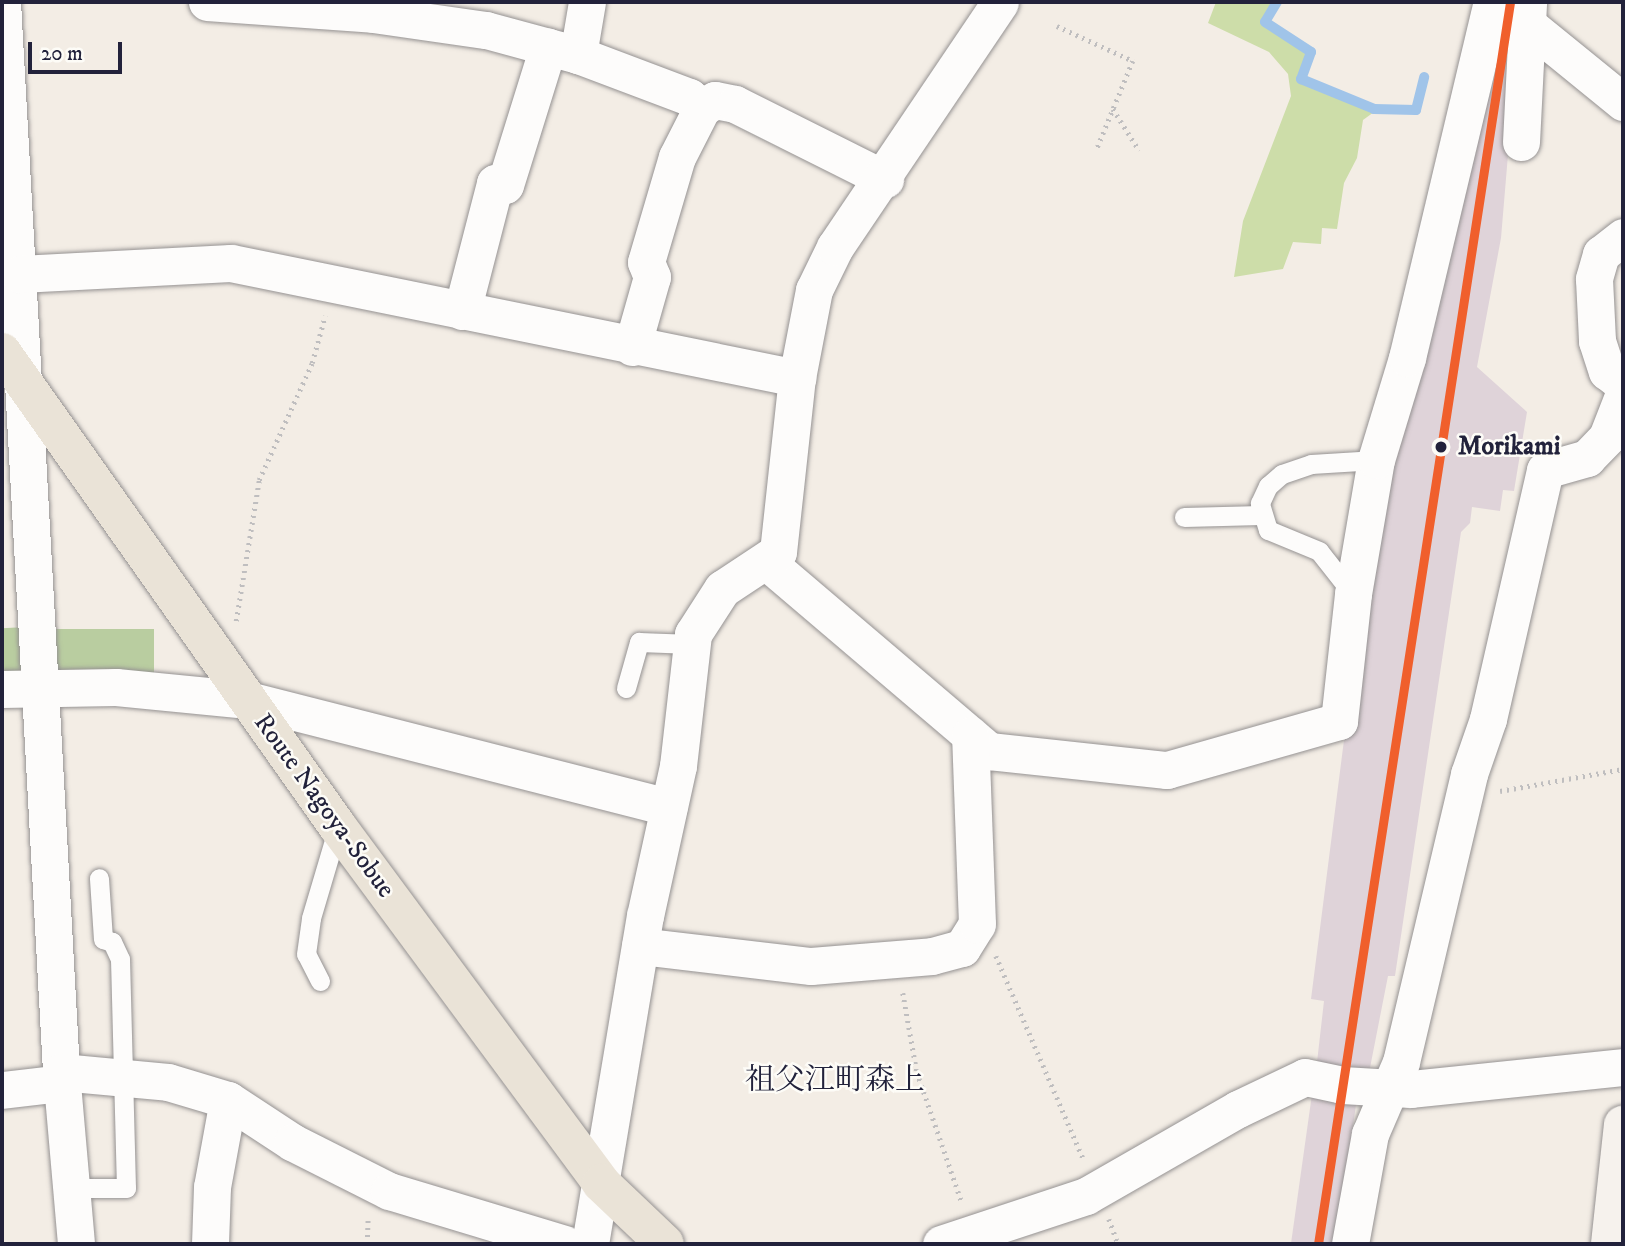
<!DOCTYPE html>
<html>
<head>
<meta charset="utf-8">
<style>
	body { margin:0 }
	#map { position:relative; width:1625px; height:1246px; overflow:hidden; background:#f3ede5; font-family:"IM FELL DW Pica","Noto Serif JP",serif }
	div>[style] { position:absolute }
	.industrial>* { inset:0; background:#dfd3d9; transform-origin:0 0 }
	.green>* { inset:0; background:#cddda9 }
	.forest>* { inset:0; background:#b9cda0; transform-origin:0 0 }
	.stream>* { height:10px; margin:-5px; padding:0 5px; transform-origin:5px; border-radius:5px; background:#a0c4e9 }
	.path>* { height:4.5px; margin-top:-2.25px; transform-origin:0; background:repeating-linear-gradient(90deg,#bfbebf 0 2px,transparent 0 7px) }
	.roads { filter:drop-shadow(0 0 2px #959292) drop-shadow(0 0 2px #959292) }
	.service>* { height:19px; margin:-9.5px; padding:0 9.5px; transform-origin:9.5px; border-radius:9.5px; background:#fdfcfb }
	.minor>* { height:37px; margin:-18.5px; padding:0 18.5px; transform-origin:18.5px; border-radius:18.5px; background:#fdfcfb }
	.secondary>* { height:38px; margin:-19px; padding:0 19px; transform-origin:19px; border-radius:19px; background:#f6f2ed }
	.primary>* { height:38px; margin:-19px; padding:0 19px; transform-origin:19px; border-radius:19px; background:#eae3d7 }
	.rail-1>* { height:9px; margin:-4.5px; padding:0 4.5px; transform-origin:4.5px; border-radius:4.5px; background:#f05f2c }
	.dots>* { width:19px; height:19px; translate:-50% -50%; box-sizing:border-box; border:4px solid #fdfcf7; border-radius:50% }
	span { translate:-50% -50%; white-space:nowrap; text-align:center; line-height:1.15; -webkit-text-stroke:5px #fdfcf7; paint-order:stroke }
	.stop-label { font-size:26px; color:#22223b; font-weight:700 }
	.left { translate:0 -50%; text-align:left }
	.street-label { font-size:26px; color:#22223b }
	.quarter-label { font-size:30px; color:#22223b }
	.frame { position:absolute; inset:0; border:4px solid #22223b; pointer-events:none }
	.scale { position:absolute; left:28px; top:42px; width:94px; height:32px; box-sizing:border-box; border:4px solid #22223b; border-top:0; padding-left:9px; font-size:21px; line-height:24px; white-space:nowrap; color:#22223b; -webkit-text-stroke:5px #fdfcf7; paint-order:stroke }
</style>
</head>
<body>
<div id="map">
	<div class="industrial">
		<i style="clip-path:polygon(1497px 6px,1519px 24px,1501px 238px,1477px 367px,1527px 412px,1514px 491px,1503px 490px,1500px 511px,1472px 507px,1470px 523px,1461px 532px,1395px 976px,1388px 976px,1368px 1078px,1316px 1071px,1324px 1001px,1311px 999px,1378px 473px)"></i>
		<i style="left:1313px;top:1087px;width:45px;height:159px;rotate:8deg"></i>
	</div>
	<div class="green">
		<i style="clip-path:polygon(1216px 2px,1273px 2px,1261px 22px,1308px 53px,1298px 81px,1374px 112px,1363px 120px,1357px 158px,1344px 183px,1337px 229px,1322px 228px,1321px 244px,1293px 242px,1283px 269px,1234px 277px,1243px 221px,1291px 96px,1288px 74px,1269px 52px,1208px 23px)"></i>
	</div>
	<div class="forest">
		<i style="left:26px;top:627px;width:55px;height:24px;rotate:87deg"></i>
		<i style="left:45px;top:629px;width:109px;height:54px"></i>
	</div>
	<div class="stream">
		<i style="left:1277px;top:2px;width:23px;rotate:121deg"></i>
		<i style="left:1265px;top:22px;width:55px;rotate:33.1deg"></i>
		<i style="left:1311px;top:52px;width:29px;rotate:110deg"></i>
		<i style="left:1301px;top:79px;width:79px;rotate:22.3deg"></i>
		<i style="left:1374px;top:109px;width:42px;rotate:1.4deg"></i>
		<i style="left:1416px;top:110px;width:34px;rotate:-76deg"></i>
	</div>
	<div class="path">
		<i style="left:1057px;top:26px;width:84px;rotate:24.7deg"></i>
		<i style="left:1133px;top:61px;width:97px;rotate:112.3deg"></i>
		<i style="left:1113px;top:109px;width:49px;rotate:57.6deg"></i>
		<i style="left:236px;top:621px;width:143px;rotate:-80.7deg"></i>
		<i style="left:259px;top:480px;width:128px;rotate:-65.6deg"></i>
		<i style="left:312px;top:363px;width:49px;rotate:-74.5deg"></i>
		<i style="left:1500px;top:791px;width:125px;rotate:-10.1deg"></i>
		<i style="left:996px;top:956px;width:222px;rotate:66.7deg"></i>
		<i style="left:903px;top:993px;width:80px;rotate:80deg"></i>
		<i style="left:917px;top:1072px;width:139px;rotate:71deg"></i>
		<i style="left:1109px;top:1219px;width:27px;rotate:70deg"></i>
		<i style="left:367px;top:1244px;width:27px;rotate:-88deg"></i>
	</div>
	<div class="roads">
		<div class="service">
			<i style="left:1184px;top:517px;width:77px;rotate:-1.5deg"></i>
			<i style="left:1352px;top:593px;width:53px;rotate:-128.2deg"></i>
			<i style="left:1319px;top:551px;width:55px;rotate:-157.6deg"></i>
			<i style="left:1268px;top:530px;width:28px;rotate:-107deg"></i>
			<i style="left:1260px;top:503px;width:19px;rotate:-65deg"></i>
			<i style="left:1268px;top:486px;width:18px;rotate:-41deg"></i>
			<i style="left:1282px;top:474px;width:31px;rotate:-19deg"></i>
			<i style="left:1311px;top:464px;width:65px;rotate:-3.5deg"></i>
			<i style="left:626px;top:688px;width:48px;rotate:-74.2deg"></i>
			<i style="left:639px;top:642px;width:53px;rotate:2.2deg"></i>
			<i style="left:320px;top:981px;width:30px;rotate:-117deg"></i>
			<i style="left:306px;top:954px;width:36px;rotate:-82deg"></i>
			<i style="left:311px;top:918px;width:95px;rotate:-73.5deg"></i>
			<i style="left:71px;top:1188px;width:55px"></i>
			<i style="left:126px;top:1188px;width:229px;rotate:-91.5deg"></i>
			<i style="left:120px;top:959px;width:19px;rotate:-115deg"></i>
			<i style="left:112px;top:942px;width:9px;rotate:-162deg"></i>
			<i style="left:103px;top:939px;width:61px;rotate:-93.8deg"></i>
		</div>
		<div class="minor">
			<i style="left:2px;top:2px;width:1072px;rotate:86.84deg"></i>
			<i style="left:61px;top:1072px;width:173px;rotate:85deg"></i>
			<i style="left:207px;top:2px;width:166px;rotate:4.1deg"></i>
			<i style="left:373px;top:14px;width:114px;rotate:8.1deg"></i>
			<i style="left:486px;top:30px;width:95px;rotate:15.2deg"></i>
			<i style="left:587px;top:2px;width:54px;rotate:99.6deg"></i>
			<i style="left:578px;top:55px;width:119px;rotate:20.7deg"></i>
			<i style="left:689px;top:97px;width:17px;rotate:40deg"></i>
			<i style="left:702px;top:108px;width:15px;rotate:-32deg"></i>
			<i style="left:715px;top:100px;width:20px;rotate:11deg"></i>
			<i style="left:735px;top:104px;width:168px;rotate:26.6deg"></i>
			<i style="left:1500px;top:2px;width:159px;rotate:39.1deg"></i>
			<i style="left:1521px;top:142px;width:139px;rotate:-87.1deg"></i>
			<i style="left:1623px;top:237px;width:28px;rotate:142deg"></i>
			<i style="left:1601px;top:254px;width:26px;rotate:106deg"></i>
			<i style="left:1594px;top:279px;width:62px;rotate:87.2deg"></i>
			<i style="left:1597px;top:341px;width:32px;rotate:72deg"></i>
			<i style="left:1607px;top:371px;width:21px;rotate:39deg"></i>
			<i style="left:19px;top:274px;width:212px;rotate:-3deg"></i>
			<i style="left:231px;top:263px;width:578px;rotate:11.49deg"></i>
			<i style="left:462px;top:311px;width:132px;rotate:-75.5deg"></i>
			<i style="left:495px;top:183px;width:10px;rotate:11deg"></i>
			<i style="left:505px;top:185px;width:145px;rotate:-72.7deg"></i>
			<i style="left:632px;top:347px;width:73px;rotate:-74.1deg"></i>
			<i style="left:652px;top:277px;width:16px;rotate:-112deg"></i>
			<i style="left:646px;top:262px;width:109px;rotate:-73.6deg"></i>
			<i style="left:677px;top:157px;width:55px;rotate:-63deg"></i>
			<i style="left:767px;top:562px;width:292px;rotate:40.4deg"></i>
			<i style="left:989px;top:751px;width:179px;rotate:6.1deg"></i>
			<i style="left:1167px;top:770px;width:179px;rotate:-15.9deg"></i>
			<i style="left:1339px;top:721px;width:128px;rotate:-83.7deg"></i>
			<i style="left:1353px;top:594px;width:136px;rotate:-80.3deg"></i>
			<i style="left:1376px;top:460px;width:107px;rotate:-73.1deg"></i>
			<i style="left:1407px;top:358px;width:366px;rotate:-76.6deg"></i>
			<i style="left:2px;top:689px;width:114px;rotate:-1deg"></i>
			<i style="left:116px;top:687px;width:133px;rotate:5.6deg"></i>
			<i style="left:248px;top:700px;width:434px;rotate:14.3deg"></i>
			<i style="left:640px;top:946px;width:172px;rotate:6.7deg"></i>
			<i style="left:811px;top:966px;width:121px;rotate:-4.7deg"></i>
			<i style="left:932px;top:956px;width:31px;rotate:-15deg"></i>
			<i style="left:962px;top:948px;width:28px;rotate:-58deg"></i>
			<i style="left:977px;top:924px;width:189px;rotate:-92.1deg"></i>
			<i style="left:61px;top:1072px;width:107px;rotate:5.3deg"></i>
			<i style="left:168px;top:1082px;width:63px;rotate:16.7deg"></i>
			<i style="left:228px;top:1100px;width:77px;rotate:33.3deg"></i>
			<i style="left:292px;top:1142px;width:109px;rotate:26.8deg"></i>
			<i style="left:389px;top:1191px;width:183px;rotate:16.8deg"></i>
			<i style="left:2px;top:1090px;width:60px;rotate:-6.7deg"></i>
			<i style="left:210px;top:1244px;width:57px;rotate:-88deg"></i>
			<i style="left:212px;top:1187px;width:88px;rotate:-79.6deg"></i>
			<i style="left:590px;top:1244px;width:333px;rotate:-80.5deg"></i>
			<i style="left:645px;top:916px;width:154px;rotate:-77.6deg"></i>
			<i style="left:678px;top:766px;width:133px;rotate:-83.5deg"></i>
			<i style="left:693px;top:634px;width:54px;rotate:-57.2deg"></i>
			<i style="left:722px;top:589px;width:67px;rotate:-33.5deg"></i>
			<i style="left:778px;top:552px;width:175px;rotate:-83.8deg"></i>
			<i style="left:797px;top:378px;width:90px;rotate:-79.1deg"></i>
			<i style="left:814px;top:290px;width:48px;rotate:-64deg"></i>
			<i style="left:835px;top:247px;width:295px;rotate:-56deg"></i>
			<i style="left:941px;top:1244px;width:153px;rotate:-18.3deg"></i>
			<i style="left:1086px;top:1196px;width:175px;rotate:-29.8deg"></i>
			<i style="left:1238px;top:1109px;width:74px;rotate:-25.5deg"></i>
			<i style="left:1305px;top:1077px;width:38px;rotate:12deg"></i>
			<i style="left:1342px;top:1085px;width:69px;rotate:3.3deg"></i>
			<i style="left:1411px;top:1089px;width:213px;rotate:-5.9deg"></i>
			<i style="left:1350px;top:1244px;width:112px;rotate:-79.7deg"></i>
			<i style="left:1370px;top:1134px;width:78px;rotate:-66.7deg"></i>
			<i style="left:1401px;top:1062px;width:296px;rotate:-76.7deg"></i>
			<i style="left:1469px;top:774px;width:58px;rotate:-70.9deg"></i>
			<i style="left:1488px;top:719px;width:255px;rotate:-77.1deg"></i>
			<i style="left:1545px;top:470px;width:44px;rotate:-15.9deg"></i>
			<i style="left:1587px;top:458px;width:29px;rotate:-46deg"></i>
			<i style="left:1607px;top:437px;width:44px;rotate:-68.7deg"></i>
		</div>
		<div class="secondary">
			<i style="left:1610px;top:1244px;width:120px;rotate:-83.8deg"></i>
		</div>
		<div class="primary">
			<i style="left:2px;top:352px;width:582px;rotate:54.73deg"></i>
			<i style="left:338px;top:827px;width:443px;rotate:53.5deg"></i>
			<i style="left:601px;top:1183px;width:88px;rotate:43.6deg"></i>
		</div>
	</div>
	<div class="rail-1">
		<i style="left:1318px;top:1244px;width:1257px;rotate:-81.21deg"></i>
	</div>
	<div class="dots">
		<i style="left:1441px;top:447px;background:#22223b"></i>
	</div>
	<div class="stop-label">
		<span class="left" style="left:1458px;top:447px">Morikami</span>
	</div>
	<div class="street-label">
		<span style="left:324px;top:806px;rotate:54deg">Route Nagoya-Sobue</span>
	</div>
	<div class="quarter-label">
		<span style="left:835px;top:1081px">祖父江町森上</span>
	</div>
	<div class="frame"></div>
	<div class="scale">20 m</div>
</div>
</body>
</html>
